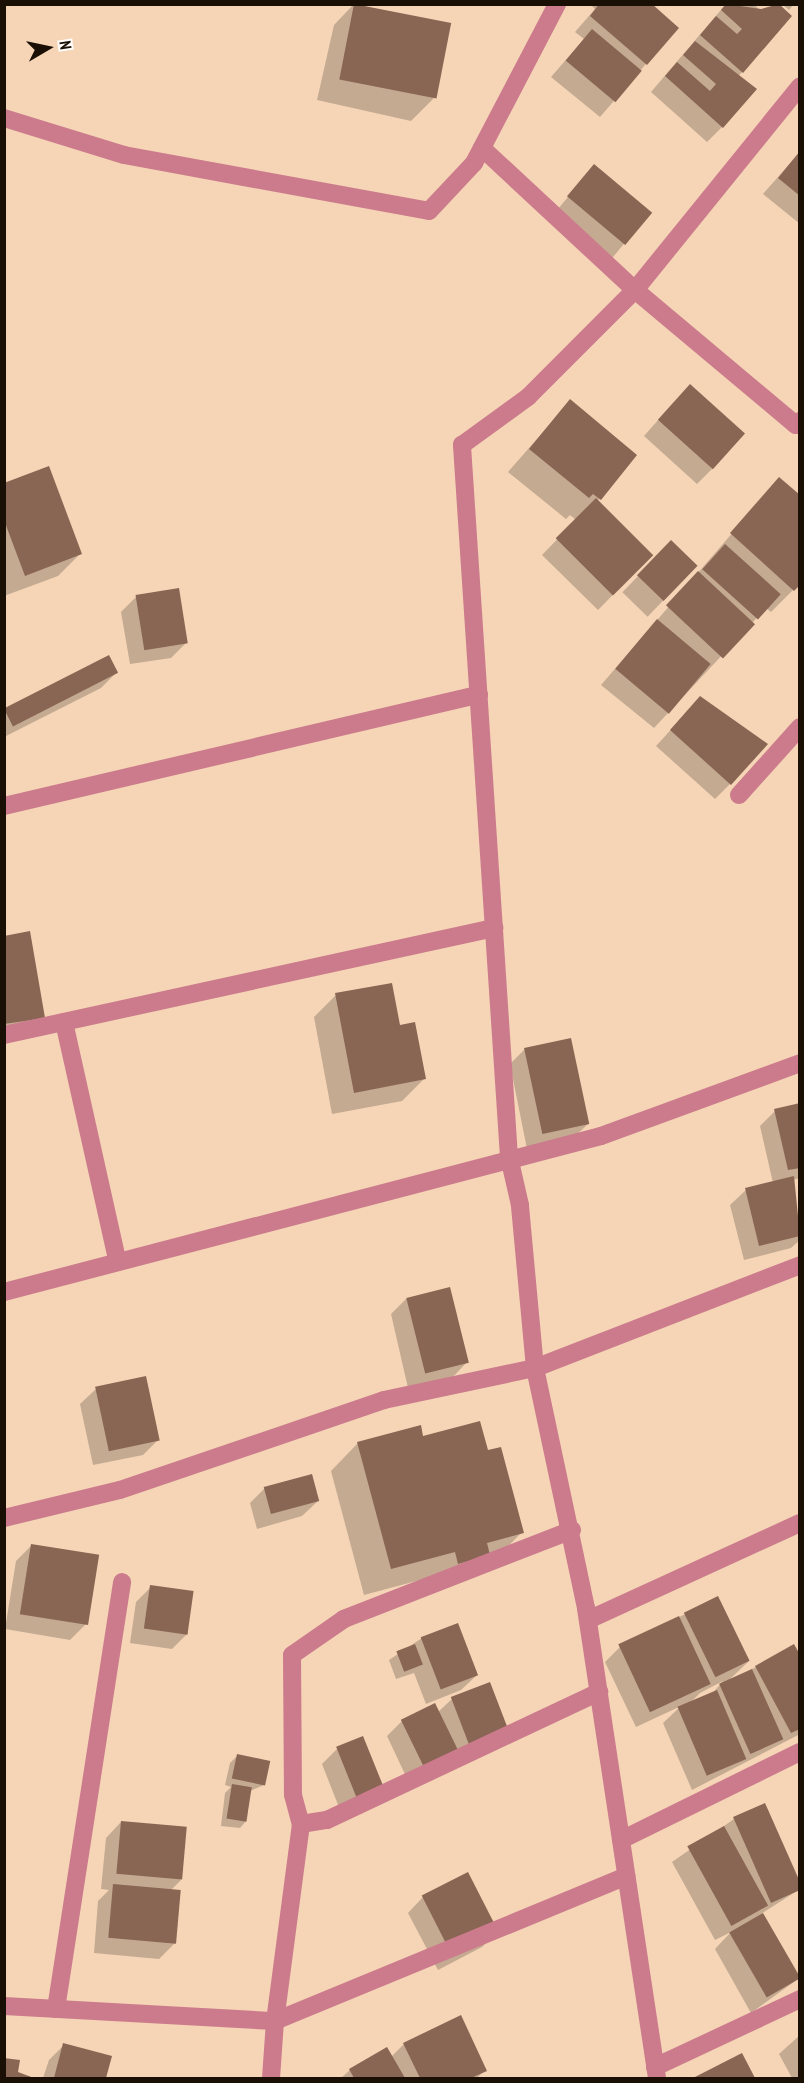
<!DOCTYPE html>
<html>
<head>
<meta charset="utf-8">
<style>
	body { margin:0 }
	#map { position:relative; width:804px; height:2083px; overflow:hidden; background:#f5d5b6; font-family:"PT Sans Narrow",sans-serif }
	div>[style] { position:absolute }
	.shadow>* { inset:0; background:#0003; transform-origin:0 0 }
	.building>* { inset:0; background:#896553; transform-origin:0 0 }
	.minor>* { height:18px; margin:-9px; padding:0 9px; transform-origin:9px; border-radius:9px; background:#cc7b8c }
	span { translate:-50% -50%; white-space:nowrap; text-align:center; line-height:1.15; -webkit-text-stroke:4.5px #fffcf9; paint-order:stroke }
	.frame { position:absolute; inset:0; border:6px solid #1a0f05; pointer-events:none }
	.north { position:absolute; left:18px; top:18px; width:60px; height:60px; -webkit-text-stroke:4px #fffcf9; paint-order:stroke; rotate:81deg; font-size:16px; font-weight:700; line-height:24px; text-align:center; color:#1a0f05 }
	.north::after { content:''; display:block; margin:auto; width:21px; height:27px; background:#1a0f05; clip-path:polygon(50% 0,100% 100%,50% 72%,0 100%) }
</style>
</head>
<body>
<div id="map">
	<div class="shadow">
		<i style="clip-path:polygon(354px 4px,449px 24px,433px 99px,411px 121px,317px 100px,334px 25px)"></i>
		<i style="clip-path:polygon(590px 4px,650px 4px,677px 28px,600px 117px,551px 77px,584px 39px,575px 32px,595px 9px)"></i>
		<i style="clip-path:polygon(726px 4px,753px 4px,760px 10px,777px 4px,790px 16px,736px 79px,722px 127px,707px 142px,651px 92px)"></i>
		<i style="clip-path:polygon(782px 4px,794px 4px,789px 10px)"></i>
		<i style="clip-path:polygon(800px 152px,800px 224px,763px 194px)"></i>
		<i style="left:594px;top:166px;width:73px;height:62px;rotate:40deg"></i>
		<i style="clip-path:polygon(570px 401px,635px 456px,597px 502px,652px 555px,598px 610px,542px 555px,576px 520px,570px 515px,566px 519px,508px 472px)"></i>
		<i style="clip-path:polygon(674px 402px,712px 469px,697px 484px,644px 436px)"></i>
		<i style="clip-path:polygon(779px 479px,799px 584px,771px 612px,766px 608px,654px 728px,601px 685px)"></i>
		<i style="clip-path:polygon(4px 485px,80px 554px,58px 576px,4px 596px)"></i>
		<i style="left:671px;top:542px;width:35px;height:70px;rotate:44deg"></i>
		<i style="clip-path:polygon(137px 596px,186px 643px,171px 658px,130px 664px,121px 612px)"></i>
		<i style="clip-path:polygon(116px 673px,101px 688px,4px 737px,4px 710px)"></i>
		<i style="clip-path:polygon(700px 698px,730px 784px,715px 799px,656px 746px)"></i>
		<i style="clip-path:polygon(4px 937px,43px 1017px,4px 1042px)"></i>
		<i style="clip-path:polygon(336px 995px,399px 1027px,424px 1079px,402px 1101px,332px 1114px,314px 1017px)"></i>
		<i style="clip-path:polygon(525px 1049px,588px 1124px,572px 1139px,527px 1149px,510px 1064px)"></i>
		<i style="clip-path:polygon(800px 1105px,800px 1178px,793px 1180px,800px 1240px,791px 1248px,744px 1260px,730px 1205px,746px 1190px,773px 1183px,760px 1126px,775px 1111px)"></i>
		<i style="clip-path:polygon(449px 1289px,467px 1362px,452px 1378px,408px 1388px,391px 1314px,406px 1299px)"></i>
		<i style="clip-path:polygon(96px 1389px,158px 1440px,143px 1455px,93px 1465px,80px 1404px)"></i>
		<i style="clip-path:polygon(422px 1438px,487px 1452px,522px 1532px,495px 1560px,364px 1595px,331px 1471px,358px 1443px)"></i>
		<i style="clip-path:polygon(265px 1488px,318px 1501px,302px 1516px,257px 1529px,250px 1503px)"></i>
		<i style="clip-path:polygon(32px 1545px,86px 1624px,70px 1640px,5px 1629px,16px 1561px)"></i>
		<i style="clip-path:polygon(151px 1587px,188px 1633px,172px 1649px,130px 1643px,136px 1602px)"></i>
		<i style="clip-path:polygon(evenodd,717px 1598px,749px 1661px,728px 1681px,756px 1667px,800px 1658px,800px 1734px,692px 1790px,663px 1723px,681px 1706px,636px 1727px,605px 1662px,620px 1647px,717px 1598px,723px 1681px,711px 1695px,690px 1703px,700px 1693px,723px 1681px)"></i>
		<i style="clip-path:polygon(422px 1638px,477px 1675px,461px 1690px,426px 1704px,414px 1673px,396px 1679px,389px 1660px)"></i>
		<i style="clip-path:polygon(452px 1699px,508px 1730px,411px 1787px,387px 1736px,402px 1721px,438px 1712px)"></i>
		<i style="clip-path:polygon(337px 1749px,385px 1795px,344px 1820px,322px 1764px)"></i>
		<i style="clip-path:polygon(237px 1756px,264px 1785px,250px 1791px,247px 1820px,240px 1828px,221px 1826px,225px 1793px,231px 1787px,225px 1785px,230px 1763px)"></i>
		<i style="clip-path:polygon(734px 1819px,800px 1889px,761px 1914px,798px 1979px,751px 2013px,715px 1949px,731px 1932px,715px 1940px,672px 1862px)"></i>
		<i style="clip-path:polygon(121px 1822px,181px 1880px,170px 1891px,174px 1944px,159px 1959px,94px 1953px,98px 1901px,109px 1890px,101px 1889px,106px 1838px)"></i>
		<i style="clip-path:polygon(423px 1897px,497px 1932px,482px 1947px,438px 1970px,408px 1913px)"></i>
		<i style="clip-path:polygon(800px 2035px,800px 2078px,792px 2078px,779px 2054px)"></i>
		<i style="clip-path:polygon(404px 2044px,485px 2070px,477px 2078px,341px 2078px,350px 2070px,391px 2057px)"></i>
		<i style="clip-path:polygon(64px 2045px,110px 2057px,104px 2078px,43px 2078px,49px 2060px)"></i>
		<i style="clip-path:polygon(742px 2055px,754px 2078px,696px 2078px)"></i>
		<i style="clip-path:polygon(4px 2059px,16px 2074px,33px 2078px,4px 2078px)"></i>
	</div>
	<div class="building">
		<i style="left:354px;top:4px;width:99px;height:77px;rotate:11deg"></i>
		<i style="clip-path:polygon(599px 4px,652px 4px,679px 28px,647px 65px,590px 16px)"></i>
		<i style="clip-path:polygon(726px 4px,761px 9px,779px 4px,792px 16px,743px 73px,700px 35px,716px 16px,737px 34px,742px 29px,721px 10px)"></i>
		<i style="left:592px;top:29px;width:65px;height:41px;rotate:40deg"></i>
		<i style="clip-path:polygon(695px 41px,757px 89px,723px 128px,665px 76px,677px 62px,710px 91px,716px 84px,683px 55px)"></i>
		<i style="clip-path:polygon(800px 151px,800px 196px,778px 178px)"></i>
		<i style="left:594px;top:164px;width:76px;height:42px;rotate:40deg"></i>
		<i style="left:690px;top:384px;width:74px;height:48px;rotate:42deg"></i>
		<i style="clip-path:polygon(570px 399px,637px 455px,601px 500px,593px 494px,589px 498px,529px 449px)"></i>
		<i style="clip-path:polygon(49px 466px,82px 554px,25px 576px,4px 520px,4px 483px)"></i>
		<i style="clip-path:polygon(779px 477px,800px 495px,800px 585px,794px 591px,730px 533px)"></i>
		<i style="left:596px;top:498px;width:81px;height:57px;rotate:45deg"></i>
		<i style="left:671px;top:540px;width:37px;height:49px;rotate:44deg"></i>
		<i style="left:725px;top:544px;width:75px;height:34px;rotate:42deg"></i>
		<i style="left:698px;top:571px;width:78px;height:47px;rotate:43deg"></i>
		<i style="left:179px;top:588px;width:56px;height:44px;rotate:81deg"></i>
		<i style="left:657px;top:619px;width:70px;height:65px;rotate:40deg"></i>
		<i style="left:109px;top:655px;width:20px;height:118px;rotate:63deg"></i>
		<i style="clip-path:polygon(700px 696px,768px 744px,731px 785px,670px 730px)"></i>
		<i style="clip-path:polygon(30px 931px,45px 1018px,4px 1024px,4px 936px)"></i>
		<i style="clip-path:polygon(392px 983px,400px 1025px,415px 1022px,426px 1079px,354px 1093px,335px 993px)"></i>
		<i style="left:571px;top:1038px;width:88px;height:48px;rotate:78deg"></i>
		<i style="clip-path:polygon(800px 1103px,800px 1168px,788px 1170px,774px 1109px)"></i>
		<i style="clip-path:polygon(794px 1176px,800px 1236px,759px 1246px,745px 1188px)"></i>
		<i style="left:450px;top:1287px;width:78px;height:45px;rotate:76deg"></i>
		<i style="left:146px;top:1376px;width:66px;height:52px;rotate:78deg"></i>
		<i style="clip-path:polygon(480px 1421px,488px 1450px,501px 1447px,524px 1533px,487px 1543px,490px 1555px,458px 1564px,455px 1552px,391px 1569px,357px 1442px,421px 1425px,423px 1436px)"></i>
		<i style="left:312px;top:1474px;width:28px;height:50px;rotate:75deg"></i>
		<i style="left:31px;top:1544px;width:69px;height:71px;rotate:9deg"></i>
		<i style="left:150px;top:1585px;width:44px;height:44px;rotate:8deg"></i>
		<i style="left:718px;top:1596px;width:72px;height:38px;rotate:64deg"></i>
		<i style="left:679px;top:1616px;width:75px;height:67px;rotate:65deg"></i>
		<i style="left:458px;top:1623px;width:56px;height:40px;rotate:69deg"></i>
		<i style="left:415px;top:1644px;width:22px;height:20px;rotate:69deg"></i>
		<i style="clip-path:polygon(794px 1644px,800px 1655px,800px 1729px,791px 1733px,755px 1666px)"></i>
		<i style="left:752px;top:1669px;width:77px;height:36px;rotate:66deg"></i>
		<i style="left:490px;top:1682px;width:53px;height:42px;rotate:69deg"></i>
		<i style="left:717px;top:1690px;width:75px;height:43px;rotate:67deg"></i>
		<i style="left:435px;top:1703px;width:59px;height:38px;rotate:64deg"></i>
		<i style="left:363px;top:1736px;width:64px;height:29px;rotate:68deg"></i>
		<i style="left:237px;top:1754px;width:34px;height:25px;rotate:12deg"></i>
		<i style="left:232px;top:1784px;width:20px;height:35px;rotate:9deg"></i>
		<i style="clip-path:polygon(765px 1803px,800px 1882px,800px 1890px,771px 1903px,733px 1817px)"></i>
		<i style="left:121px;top:1821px;width:66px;height:53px;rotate:5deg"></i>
		<i style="left:724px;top:1826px;width:91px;height:42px;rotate:61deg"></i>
		<i style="left:468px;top:1872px;width:68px;height:52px;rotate:63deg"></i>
		<i style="left:113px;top:1884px;width:68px;height:54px;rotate:5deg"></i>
		<i style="left:763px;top:1913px;width:75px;height:39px;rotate:60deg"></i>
		<i style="clip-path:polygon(461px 2015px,487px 2071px,471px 2078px,420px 2078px,403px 2043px)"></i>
		<i style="clip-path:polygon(63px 2043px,112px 2056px,106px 2078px,54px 2078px)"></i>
		<i style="clip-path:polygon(387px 2047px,405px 2078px,354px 2078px,349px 2069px)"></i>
		<i style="clip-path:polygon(742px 2053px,755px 2078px,693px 2078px)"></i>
		<i style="clip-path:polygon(4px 2058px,20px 2060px,18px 2072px,34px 2078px,4px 2078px)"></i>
	</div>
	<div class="minor">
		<i style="left:4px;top:118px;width:126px;rotate:17.1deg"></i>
		<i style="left:124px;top:155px;width:310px;rotate:10.4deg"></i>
		<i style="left:429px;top:211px;width:66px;rotate:-46.8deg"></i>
		<i style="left:474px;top:163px;width:179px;rotate:-62.4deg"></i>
		<i style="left:482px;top:148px;width:209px;rotate:42.9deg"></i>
		<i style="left:635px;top:290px;width:210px;rotate:40deg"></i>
		<i style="left:796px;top:425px;width:6px;rotate:-45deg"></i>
		<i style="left:739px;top:795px;width:91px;rotate:-48.1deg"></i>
		<i style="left:4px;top:806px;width:488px;rotate:-13.2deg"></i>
		<i style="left:64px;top:1022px;width:243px;rotate:77.4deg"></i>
		<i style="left:4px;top:1035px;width:502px;rotate:-12.32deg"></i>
		<i style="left:4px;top:1292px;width:617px;rotate:-14.64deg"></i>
		<i style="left:601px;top:1136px;width:212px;rotate:-20.1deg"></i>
		<i style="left:4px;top:1518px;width:119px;rotate:-13.6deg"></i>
		<i style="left:120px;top:1490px;width:279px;rotate:-18.8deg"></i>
		<i style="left:384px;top:1400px;width:154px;rotate:-12deg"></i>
		<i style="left:535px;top:1368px;width:284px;rotate:-21.2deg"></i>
		<i style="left:572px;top:1530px;width:245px;rotate:158.7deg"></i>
		<i style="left:344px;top:1619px;width:63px;rotate:145.3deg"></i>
		<i style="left:292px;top:1655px;width:140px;rotate:89.6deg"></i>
		<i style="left:293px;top:1795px;width:30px;rotate:75deg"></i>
		<i style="left:301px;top:1824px;width:199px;rotate:97.5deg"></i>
		<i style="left:275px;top:2021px;width:380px;rotate:-22.4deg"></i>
		<i style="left:588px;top:1620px;width:233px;rotate:-24.6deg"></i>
		<i style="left:301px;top:1824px;width:26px;rotate:-9deg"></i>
		<i style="left:327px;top:1820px;width:301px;rotate:-25.2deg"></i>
		<i style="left:621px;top:1840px;width:199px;rotate:-26.2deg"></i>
		<i style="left:4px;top:2006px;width:271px;rotate:3.2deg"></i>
		<i style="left:275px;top:2021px;width:57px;rotate:94deg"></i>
		<i style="left:56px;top:2009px;width:432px;rotate:-81.2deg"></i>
		<i style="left:655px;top:2067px;width:160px;rotate:-25.1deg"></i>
		<i style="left:657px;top:2078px;width:475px;rotate:-98.6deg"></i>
		<i style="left:586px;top:1608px;width:245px;rotate:-102deg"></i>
		<i style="left:535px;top:1368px;width:164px;rotate:-95.3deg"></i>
		<i style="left:520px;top:1205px;width:49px;rotate:-102.9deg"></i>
		<i style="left:509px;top:1157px;width:714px;rotate:-93.78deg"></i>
		<i style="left:462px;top:445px;width:82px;rotate:-36deg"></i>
		<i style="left:528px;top:397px;width:151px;rotate:-45deg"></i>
		<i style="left:635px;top:290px;width:262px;rotate:-51deg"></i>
	</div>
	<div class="frame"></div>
	<div class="north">N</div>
</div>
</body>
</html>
